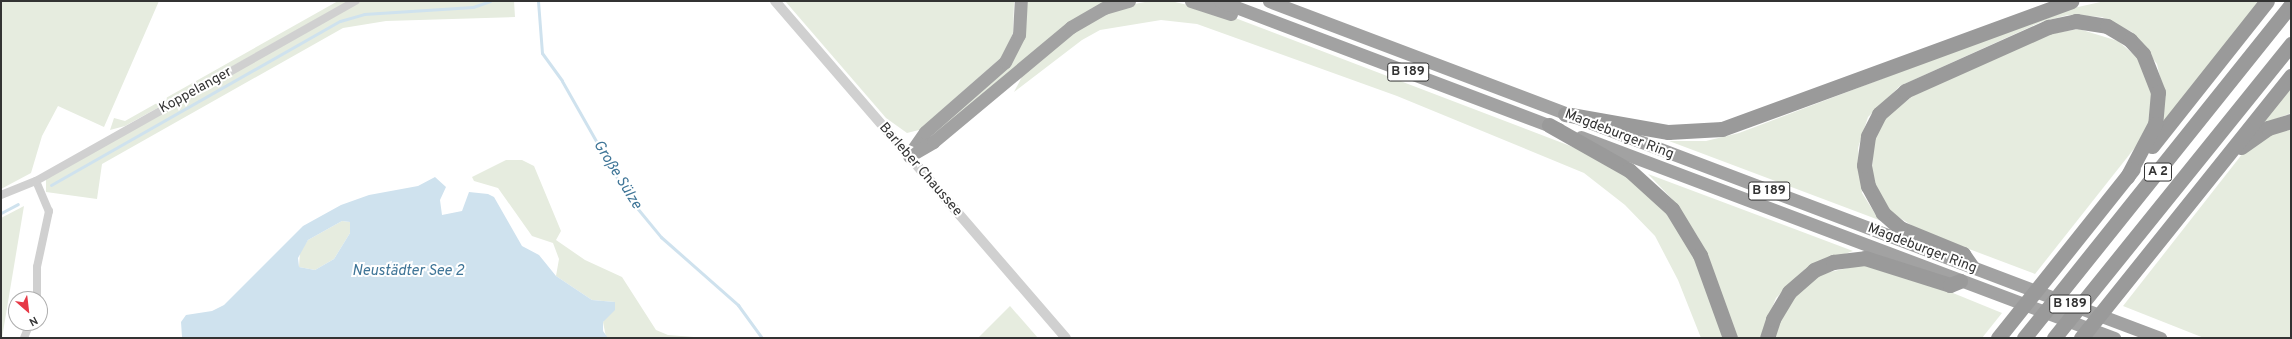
<!DOCTYPE html>
<html>
<head>
<meta charset="utf-8">
<style>
	body { margin:0 }
	#map { position:relative; width:2292px; height:339px; overflow:hidden; background:#fff; font-family:Overpass,sans-serif }
	div>[style] { position:absolute }
	.green>* { inset:0; background:#e6ecdf }
	.water>* { inset:0; background:#cfe2ee }
	.stream>* { height:3px; margin:-1.5px; padding:0 1.5px; transform-origin:1.5px; border-radius:1.5px; background:#cfe2ee }
	.minor>* { height:8px; margin:-4px; padding:0 4px; transform-origin:4px; border-radius:4px; background:#d0d0d0 }
	.tertiary>* { height:10px; margin:-5px; padding:0 5px; transform-origin:5px; border-radius:5px; background:#d0d0d0 }
	.trunk>* { height:13px; margin:-6.5px; padding:0 6.5px; transform-origin:6.5px; border-radius:6.5px; background:#a2a2a2 }
	.motorway>* { height:15px; margin:-7.5px; padding:0 7.5px; transform-origin:7.5px; border-radius:7.5px; background:#9a9a9a }
	span { translate:-50% -50%; white-space:nowrap; text-align:center; line-height:1.15; -webkit-text-stroke:4px #fff; paint-order:stroke }
	.shield-label span { padding:1px 3px; background:#fff; border:1px solid; border-radius:3px; -webkit-text-stroke-width:0 }
	.shield-label { font-size:13px; color:#333; font-weight:700 }
	.street-label { font-size:14px; color:#333 }
	.water-label { font-size:15px; color:#3f7597; font-style:italic }
	.frame { position:absolute; inset:0; border:2px solid #333; pointer-events:none }
	.north { position:absolute; left:8px; top:291px; width:40px; height:40px; box-sizing:border-box; background:#fff; border:1px solid #adadad; border-radius:50%; rotate:152deg; font-size:11px; font-weight:700; line-height:16px; text-align:center; color:#333 }
	.north::after { content:''; display:block; margin:auto; width:14px; height:18px; background:#e63946; clip-path:polygon(50% 0,100% 100%,50% 72%,0 100%) }
</style>
</head>
<body>
<div id="map">
	<div class="green">
		<i style="clip-path:polygon(1px 1px,159px 1px,104px 127px,58px 106px,42px 136px,31px 173px,1px 189px)"></i>
		<i style="clip-path:polygon(338px 1px,349px 1px,125px 126px,110px 130px,114px 118px,125px 121px)"></i>
		<i style="clip-path:polygon(362px 1px,514px 1px,515px 17px,386px 21px,343px 28px,102px 164px,97px 199px,46px 192px,46px 179px,56px 172px)"></i>
		<i style="clip-path:polygon(785px 1px,1014px 1px,1013px 33px,1003px 56px,919px 130px,907px 133px,886px 118px)"></i>
		<i style="clip-path:polygon(1026px 1px,1113px 1px,930px 137px,1006px 69px,1026px 27px)"></i>
		<i style="clip-path:polygon(2105px 1px,2260px 1px,2161px 127px,2165px 99px,2157px 64px,2132px 32px,2102px 17px,2068px 15px,2041px 22px,1900px 86px,1868px 117px,1858px 148px,1862px 193px,1879px 220px,1669px 141px,1706px 141px,1739px 133px,2060px 11px)"></i>
		<i style="clip-path:polygon(1145px 2px,1175px 2px,1222px 13px,1599px 157px,1634px 178px,1684px 233px,1726px 338px,1701px 338px,1678px 280px,1655px 236px,1625px 205px,1584px 173px,1397px 96px,1197px 24px,1161px 20px,1100px 30px,1082px 40px,1014px 92px,1026px 69px,1088px 20px,1124px 6px)"></i>
		<i style="clip-path:polygon(2079px 29px,2118px 41px,2139px 59px,2153px 95px,2150px 121px,2137px 145px,2035px 274px,1919px 230px,1892px 213px,1876px 188px,1872px 169px,1874px 138px,1885px 118px,1914px 95px,2049px 34px)"></i>
		<i style="clip-path:polygon(2291px 87px,2291px 113px,2265px 123px,2263px 122px)"></i>
		<i style="clip-path:polygon(2291px 127px,2291px 338px,2204px 338px,2123px 306px,2243px 153px,2261px 137px)"></i>
		<i style="clip-path:polygon(506px 160px,522px 160px,534px 166px,561px 231px,556px 240px,585px 260px,622px 277px,656px 330px,668px 335px,707px 338px,606px 337px,603px 322px,615px 302px,592px 300px,556px 276px,559px 259px,553px 243px,532px 236px,498px 188px,474px 181px,472px 177px)"></i>
		<i style="clip-path:polygon(1648px 174px,1853px 251px,1806px 268px,1776px 298px,1760px 338px,1735px 338px,1698px 237px,1672px 199px)"></i>
		<i style="clip-path:polygon(24px 206px,2px 338px,1px 338px,1px 218px)"></i>
		<i style="clip-path:polygon(342px 221px,350px 222px,350px 233px,334px 259px,315px 270px,299px 267px,300px 251px,308px 240px)"></i>
		<i style="clip-path:polygon(1861px 265px,1904px 273px,2002px 313px,1982px 338px,1773px 338px,1777px 323px,1796px 293px,1821px 274px)"></i>
		<i style="clip-path:polygon(1010px 306px,1038px 338px,978px 338px)"></i>
	</div>
	<div class="water">
		<i style="clip-path:polygon(evenodd,435px 177px,446px 187px,440px 200px,442px 215px,462px 211px,469px 192px,488px 194px,494px 197px,522px 246px,539px 255px,556px 276px,592px 300px,615px 302px,615px 310px,603px 322px,603px 331px,608px 338px,182px 337px,181px 322px,186px 315px,212px 311px,224px 305px,303px 226px,341px 205px,369px 195px,418px 186px,435px 177px,342px 221px,350px 222px,350px 233px,334px 259px,315px 270px,299px 267px,298px 258px,308px 240px,342px 221px)"></i>
	</div>
	<div class="stream">
		<i style="left:538px;top:1px;width:52px;rotate:85.6deg"></i>
		<i style="left:542px;top:53px;width:34px;rotate:54deg"></i>
		<i style="left:562px;top:81px;width:133px;rotate:60.4deg"></i>
		<i style="left:628px;top:197px;width:52px;rotate:50.5deg"></i>
		<i style="left:661px;top:237px;width:103px;rotate:41.4deg"></i>
		<i style="left:738px;top:305px;width:41px;rotate:54deg"></i>
		<i style="left:51px;top:185px;width:332px;rotate:-29.6deg"></i>
		<i style="left:340px;top:21px;width:25px;rotate:-16deg"></i>
		<i style="left:364px;top:14px;width:109px;rotate:-3.7deg"></i>
		<i style="left:473px;top:7px;width:18px;rotate:-19deg"></i>
		<i style="left:1px;top:213px;width:19px;rotate:-28deg"></i>
	</div>
	<div class="minor">
		<i style="left:36px;top:181px;width:33px;rotate:67deg"></i>
		<i style="left:49px;top:211px;width:57px;rotate:102.1deg"></i>
		<i style="left:37px;top:267px;width:32px;rotate:90deg"></i>
		<i style="left:1px;top:195px;width:38px;rotate:-22deg"></i>
		<i style="left:36px;top:181px;width:367px;rotate:-29.4deg"></i>
		<i style="left:24px;top:338px;width:16px;rotate:-68deg"></i>
	</div>
	<div class="tertiary">
		<i style="left:775px;top:1px;width:445px;rotate:49.2deg"></i>
	</div>
	<div class="trunk">
		<i style="left:1191px;top:1px;width:42px;rotate:18deg"></i>
		<i style="left:1220px;top:1px;width:362px;rotate:20.7deg"></i>
		<i style="left:1269px;top:1px;width:953px;rotate:20.72deg"></i>
		<i style="left:1581px;top:137px;width:570px;rotate:20.66deg"></i>
		<i style="left:911px;top:152px;width:24px;rotate:-55deg"></i>
		<i style="left:925px;top:132px;width:106px;rotate:-41.2deg"></i>
		<i style="left:1005px;top:62px;width:30px;rotate:-63deg"></i>
		<i style="left:1019px;top:35px;width:34px;rotate:-87deg"></i>
		<i style="left:909px;top:156px;width:28px;rotate:-30deg"></i>
		<i style="left:933px;top:142px;width:180px;rotate:-39.8deg"></i>
		<i style="left:1071px;top:27px;width:38px;rotate:-30deg"></i>
		<i style="left:1104px;top:8px;width:26px;rotate:-16deg"></i>
	</div>
	<div class="motorway">
		<i style="left:1565px;top:114px;width:105px;rotate:9.9deg"></i>
		<i style="left:1668px;top:132px;width:54px;rotate:-3.2deg"></i>
		<i style="left:1722px;top:129px;width:372px;rotate:-20.1deg"></i>
		<i style="left:1549px;top:125px;width:92px;rotate:29.4deg"></i>
		<i style="left:1629px;top:170px;width:58px;rotate:42.2deg"></i>
		<i style="left:1672px;top:209px;width:54px;rotate:58.7deg"></i>
		<i style="left:1700px;top:255px;width:88px;rotate:70.1deg"></i>
		<i style="left:2152px;top:146px;width:185px;rotate:-51.6deg"></i>
		<i style="left:2241px;top:147px;width:33px;rotate:-35deg"></i>
		<i style="left:2268px;top:128px;width:24px;rotate:-17deg"></i>
		<i style="left:1972px;top:267px;width:16px;rotate:-125deg"></i>
		<i style="left:1963px;top:254px;width:68px;rotate:-157.6deg"></i>
		<i style="left:1900px;top:228px;width:23px;rotate:-139deg"></i>
		<i style="left:1883px;top:213px;width:31px;rotate:-119deg"></i>
		<i style="left:1868px;top:186px;width:21px;rotate:-101deg"></i>
		<i style="left:1864px;top:165px;width:29px;rotate:-82deg"></i>
		<i style="left:1868px;top:136px;width:25px;rotate:-63deg"></i>
		<i style="left:1879px;top:114px;width:35px;rotate:-41deg"></i>
		<i style="left:1905px;top:91px;width:157px;rotate:-24.1deg"></i>
		<i style="left:2048px;top:27px;width:29px;rotate:-12deg"></i>
		<i style="left:2076px;top:21px;width:31px;rotate:9deg"></i>
		<i style="left:2107px;top:26px;width:27px;rotate:31deg"></i>
		<i style="left:2130px;top:40px;width:19px;rotate:47deg"></i>
		<i style="left:2143px;top:54px;width:41px;rotate:68.5deg"></i>
		<i style="left:2158px;top:92px;width:32px;rotate:95deg"></i>
		<i style="left:2155px;top:124px;width:60px;rotate:117.8deg"></i>
		<i style="left:1767px;top:338px;width:20px;rotate:-72deg"></i>
		<i style="left:1773px;top:319px;width:31px;rotate:-59deg"></i>
		<i style="left:1789px;top:292px;width:33px;rotate:-41deg"></i>
		<i style="left:1814px;top:270px;width:21px;rotate:-23deg"></i>
		<i style="left:1833px;top:262px;width:32px;rotate:-7deg"></i>
		<i style="left:1865px;top:258px;width:89px;rotate:17.6deg"></i>
		<i style="left:1950px;top:285px;width:11px;rotate:-22deg"></i>
		<i style="left:1998px;top:338px;width:216px;rotate:-51.4deg"></i>
		<i style="left:2024px;top:338px;width:427px;rotate:-51.3deg"></i>
		<i style="left:2054px;top:338px;width:378px;rotate:-51.1deg"></i>
		<i style="left:2081px;top:338px;width:336px;rotate:-51.3deg"></i>
	</div>
	<div class="shield-label">
		<span style="left:1408px;top:72px">B 189</span>
		<span style="left:2158px;top:172px">A 2</span>
		<span style="left:1769px;top:191px">B 189</span>
		<span style="left:2070px;top:304px">B 189</span>
	</div>
	<div class="street-label">
		<span style="left:196px;top:91px;rotate:-29deg">Koppelanger</span>
		<span style="left:1619px;top:135px;rotate:21deg">Magdeburger Ring</span>
		<span style="left:920px;top:170px;rotate:49deg">Barleber Chaussee</span>
		<span style="left:1922px;top:249px;rotate:21deg">Magdeburger Ring</span>
	</div>
	<div class="water-label">
		<span style="left:617px;top:175px;rotate:58deg">Große Sülze</span>
		<span style="left:408px;top:272px">Neustädter See 2</span>
	</div>
	<div class="frame"></div>
	<div class="north">N</div>
</div>
</body>
</html>
